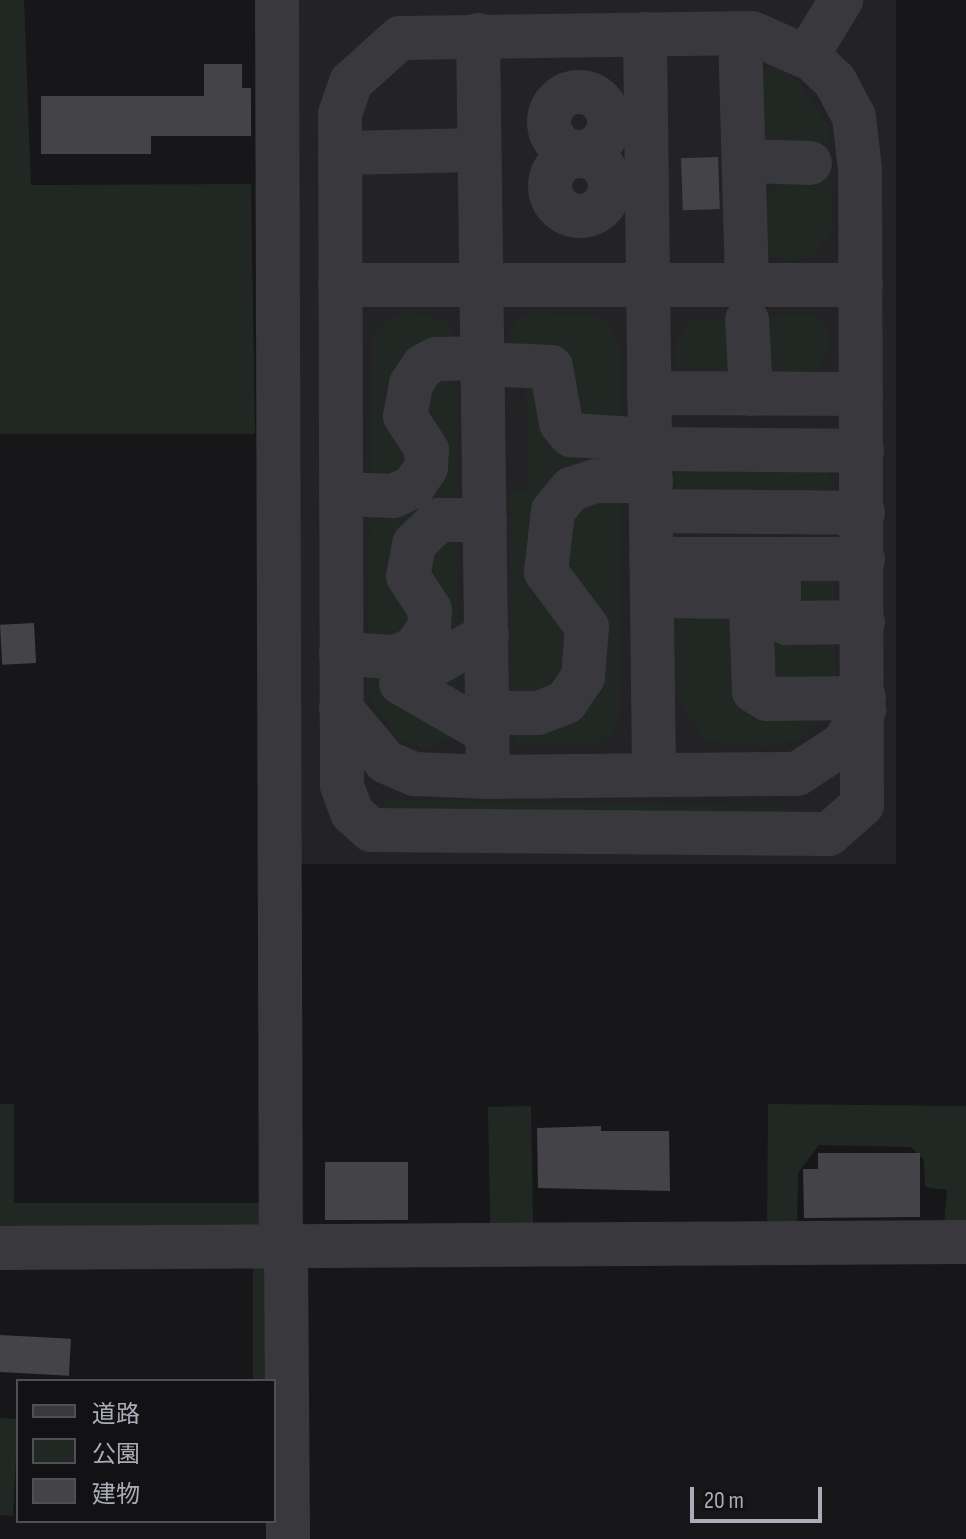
<!DOCTYPE html>
<html>
<head>
<meta charset="utf-8">
<style>
	body { margin:0 }
	#map { position:relative; width:966px; height:1539px; overflow:hidden; background:#171618; font-family:"Sofia Sans Condensed","Noto Sans JP",sans-serif }
	div>[style] { position:absolute }
	.built>* { inset:0; background:#232325; transform-origin:0 0 }
	.green>* { inset:0; background:#212823; transform-origin:0 0 }
	.building>* { inset:0; background:#444448; transform-origin:0 0 }
	.minor>* { height:44px; margin:-22px; padding:0 22px; transform-origin:22px; border-radius:22px; background:#38383d }
	.minor>.ring { margin:-22px; padding:0; box-sizing:content-box; background:none; border:44px solid #38383d; border-radius:50% }
	span { translate:-50% -50%; white-space:nowrap; text-align:center; line-height:1.15; -webkit-text-stroke:8px #121113; paint-order:stroke }
	.legend { position:absolute; left:16px; top:1379px; width:260px; height:144px; box-sizing:border-box; background:#121113; border:2px solid #4f4f55; margin:0; padding:10px 14px; list-style:none; font-size:24px; color:#aaacb7 }
	.legend li { display:flex; align-items:center; gap:16px; height:40px }
	.legend b { width:40px; border:2px solid #4f4f55 }
	.scale { position:absolute; left:690px; top:1487px; width:132px; height:36px; box-sizing:border-box; border:4px solid #aaacb7; border-top:0; padding-left:10px; font-size:24px; line-height:28px; white-space:nowrap; color:#aaacb7; -webkit-text-stroke:6px #121113; paint-order:stroke }
</style>
</head>
<body>
<div id="map">
	<div class="built">
		<i style="left:287px;top:0;width:609px;height:864px"></i>
	</div>
	<div class="green">
		<i style="clip-path:polygon(0 0,24px 0,31px 185px,251px 184px,255px 434px,0 434px)"></i>
		<i style="clip-path:polygon(773px 66px,797px 80px,829px 126px,833px 230px,810px 259px,782px 261px,765px 253px,763px 204px,778px 184px,764px 141px,761px 69px)"></i>
		<i style="clip-path:polygon(403px 309px,446px 321px,457px 338px,457px 731px,426px 750px,398px 738px,367px 695px,372px 335px)"></i>
		<i style="clip-path:polygon(530px 312px,602px 316px,622px 349px,620px 712px,610px 735px,592px 745px,518px 744px,509px 731px,509px 491px,527px 490px,526px 378px,505px 377px,507px 337px,516px 320px)"></i>
		<i style="clip-path:polygon(814px 315px,825px 324px,831px 347px,814px 372px,675px 373px,675px 344px,691px 319px)"></i>
		<i style="clip-path:polygon(828px 466px,833px 493px,676px 491px,676px 467px)"></i>
		<i style="clip-path:polygon(676px 568px,835px 570px,836px 680px,822px 720px,798px 739px,768px 747px,705px 741px,675px 694px)"></i>
		<i style="left:384px;top:800px;width:410px;height:10px;rotate:1deg"></i>
		<i style="clip-path:polygon(0 1104px,14px 1104px,14px 1203px,268px 1203px,266px 1233px,0 1233px)"></i>
		<i style="clip-path:polygon(768px 1104px,966px 1106px,966px 1226px,944px 1225px,947px 1190px,925px 1187px,924px 1160px,911px 1147px,819px 1145px,798px 1173px,797px 1229px,767px 1233px)"></i>
		<i style="left:531px;top:1106px;width:119px;height:43px;rotate:89deg"></i>
		<i style="left:272px;top:1262px;width:119px;height:19px;rotate:90deg"></i>
		<i style="left:0;top:1418px;width:18px;height:97px;rotate:3deg"></i>
	</div>
	<div class="building">
		<i style="clip-path:polygon(204px 64px,242px 64px,242px 88px,251px 88px,251px 136px,151px 136px,151px 154px,41px 154px,41px 96px,204px 96px)"></i>
		<i style="left:718px;top:157px;width:52px;height:37px;rotate:88deg"></i>
		<i style="left:34px;top:623px;width:40px;height:34px;rotate:87deg"></i>
		<i style="clip-path:polygon(601px 1126px,601px 1131px,669px 1131px,670px 1191px,538px 1188px,537px 1128px)"></i>
		<i style="clip-path:polygon(818px 1153px,920px 1153px,920px 1217px,804px 1218px,803px 1169px,818px 1169px)"></i>
		<i style="left:325px;top:1162px;width:83px;height:58px"></i>
		<i style="left:0;top:1335px;width:71px;height:37px;rotate:3deg"></i>
	</div>
	<div class="minor">
		<i style="left:277px;top:0;width:1249px;rotate:89.82deg"></i>
		<i style="left:740px;top:33px;width:252px;rotate:88.4deg"></i>
		<i style="left:752px;top:33px;width:67px;rotate:23.9deg"></i>
		<i style="left:813px;top:60px;width:30px;rotate:44deg"></i>
		<i style="left:835px;top:81px;width:41px;rotate:62.2deg"></i>
		<i style="left:854px;top:117px;width:53px;rotate:83.5deg"></i>
		<i style="left:860px;top:170px;width:635px;rotate:89.82deg"></i>
		<i style="left:862px;top:805px;width:44px;rotate:138.7deg"></i>
		<i style="left:829px;top:834px;width:458px;rotate:-179.5deg"></i>
		<i style="left:371px;top:830px;width:25px;rotate:-138deg"></i>
		<i style="left:352px;top:813px;width:29px;rotate:-110deg"></i>
		<i style="left:342px;top:786px;width:672px;rotate:-90.17deg"></i>
		<i style="left:340px;top:114px;width:34px;rotate:-71deg"></i>
		<i style="left:351px;top:82px;width:66px;rotate:-41.9deg"></i>
		<i style="left:400px;top:38px;width:352px;rotate:-0.8deg"></i>
		<i style="left:645px;top:34px;width:741px;rotate:89.3deg"></i>
		<i style="left:478px;top:35px;width:742px;rotate:89.23deg"></i>
		<i style="left:807px;top:56px;width:66px;rotate:-58.7deg"></i>
		<i class="ring" style="left:549px;top:92px;width:16px;height:16px"></i>
		<i style="left:340px;top:153px;width:139px;rotate:-1.2deg"></i>
		<i class="ring" style="left:550px;top:156px;width:16px;height:16px"></i>
		<i style="left:744px;top:161px;width:66px;rotate:1.7deg"></i>
		<i style="left:340px;top:285px;width:521px"></i>
		<i style="left:747px;top:320px;width:74px;rotate:86.9deg"></i>
		<i style="left:482px;top:364px;width:69px;rotate:2.5deg"></i>
		<i style="left:551px;top:367px;width:57px;rotate:79.9deg"></i>
		<i style="left:561px;top:423px;width:16px;rotate:50deg"></i>
		<i style="left:571px;top:435px;width:79px;rotate:3.6deg"></i>
		<i style="left:649px;top:393px;width:212px;rotate:0.3deg"></i>
		<i style="left:650px;top:449px;width:212px;rotate:0.5deg"></i>
		<i style="left:341px;top:494px;width:52px;rotate:2.2deg"></i>
		<i style="left:393px;top:496px;width:22px;rotate:-24deg"></i>
		<i style="left:413px;top:487px;width:23px;rotate:-56deg"></i>
		<i style="left:426px;top:468px;width:18px;rotate:-87deg"></i>
		<i style="left:427px;top:450px;width:40px;rotate:-122.9deg"></i>
		<i style="left:405px;top:416px;width:33px;rotate:-79deg"></i>
		<i style="left:411px;top:384px;width:22px;rotate:-56deg"></i>
		<i style="left:423px;top:366px;width:15px;rotate:-28deg"></i>
		<i style="left:436px;top:359px;width:47px;rotate:-1.2deg"></i>
		<i style="left:651px;top:511px;width:212px;rotate:0.5deg"></i>
		<i style="left:651px;top:559px;width:212px"></i>
		<i style="left:779px;top:559px;width:57px;rotate:90deg"></i>
		<i style="left:779px;top:616px;width:11px;rotate:41deg"></i>
		<i style="left:787px;top:623px;width:76px;rotate:-0.8deg"></i>
		<i style="left:652px;top:596px;width:89px;rotate:0.6deg"></i>
		<i style="left:741px;top:597px;width:15px;rotate:48deg"></i>
		<i style="left:751px;top:608px;width:83px;rotate:87.9deg"></i>
		<i style="left:754px;top:691px;width:15px;rotate:32deg"></i>
		<i style="left:767px;top:699px;width:97px;rotate:-0.6deg"></i>
		<i style="left:487px;top:635px;width:98px;rotate:150.8deg"></i>
		<i style="left:401px;top:683px;width:100px;rotate:29.9deg"></i>
		<i style="left:341px;top:654px;width:55px;rotate:3.1deg"></i>
		<i style="left:396px;top:657px;width:21px;rotate:-25deg"></i>
		<i style="left:415px;top:648px;width:24px;rotate:-55deg"></i>
		<i style="left:429px;top:628px;width:18px;rotate:-87deg"></i>
		<i style="left:430px;top:610px;width:40px;rotate:-122.9deg"></i>
		<i style="left:408px;top:576px;width:33px;rotate:-79deg"></i>
		<i style="left:414px;top:544px;width:35px;rotate:-44deg"></i>
		<i style="left:439px;top:520px;width:46px"></i>
		<i style="left:341px;top:708px;width:70px;rotate:50.2deg"></i>
		<i style="left:386px;top:762px;width:30px;rotate:23deg"></i>
		<i style="left:414px;top:774px;width:74px;rotate:2.3deg"></i>
		<i style="left:488px;top:777px;width:309px;rotate:-0.6deg"></i>
		<i style="left:797px;top:774px;width:55px;rotate:-33.1deg"></i>
		<i style="left:843px;top:744px;width:40px;rotate:-58deg"></i>
		<i style="left:487px;top:713px;width:51px"></i>
		<i style="left:538px;top:713px;width:30px;rotate:-21deg"></i>
		<i style="left:566px;top:702px;width:30px;rotate:-56deg"></i>
		<i style="left:583px;top:677px;width:50px;rotate:-85.4deg"></i>
		<i style="left:587px;top:627px;width:69px;rotate:-126.7deg"></i>
		<i style="left:546px;top:572px;width:61px;rotate:-83.5deg"></i>
		<i style="left:553px;top:511px;width:28px;rotate:-51deg"></i>
		<i style="left:571px;top:489px;width:26px;rotate:-18deg"></i>
		<i style="left:596px;top:481px;width:55px"></i>
		<i style="left:0;top:1248px;width:966px;rotate:-0.36deg"></i>
		<i style="left:286px;top:1250px;width:289px;rotate:89.6deg"></i>
	</div>
	<ul class="legend">
	<li><b style="height:10px;background:#38383d"></b>道路</li>
	<li><b style="height:22px;background:#212823"></b>公園</li>
	<li><b style="height:22px;background:#444448"></b>建物</li>
	</ul>
	<div class="scale">20 m</div>
</div>
</body>
</html>
